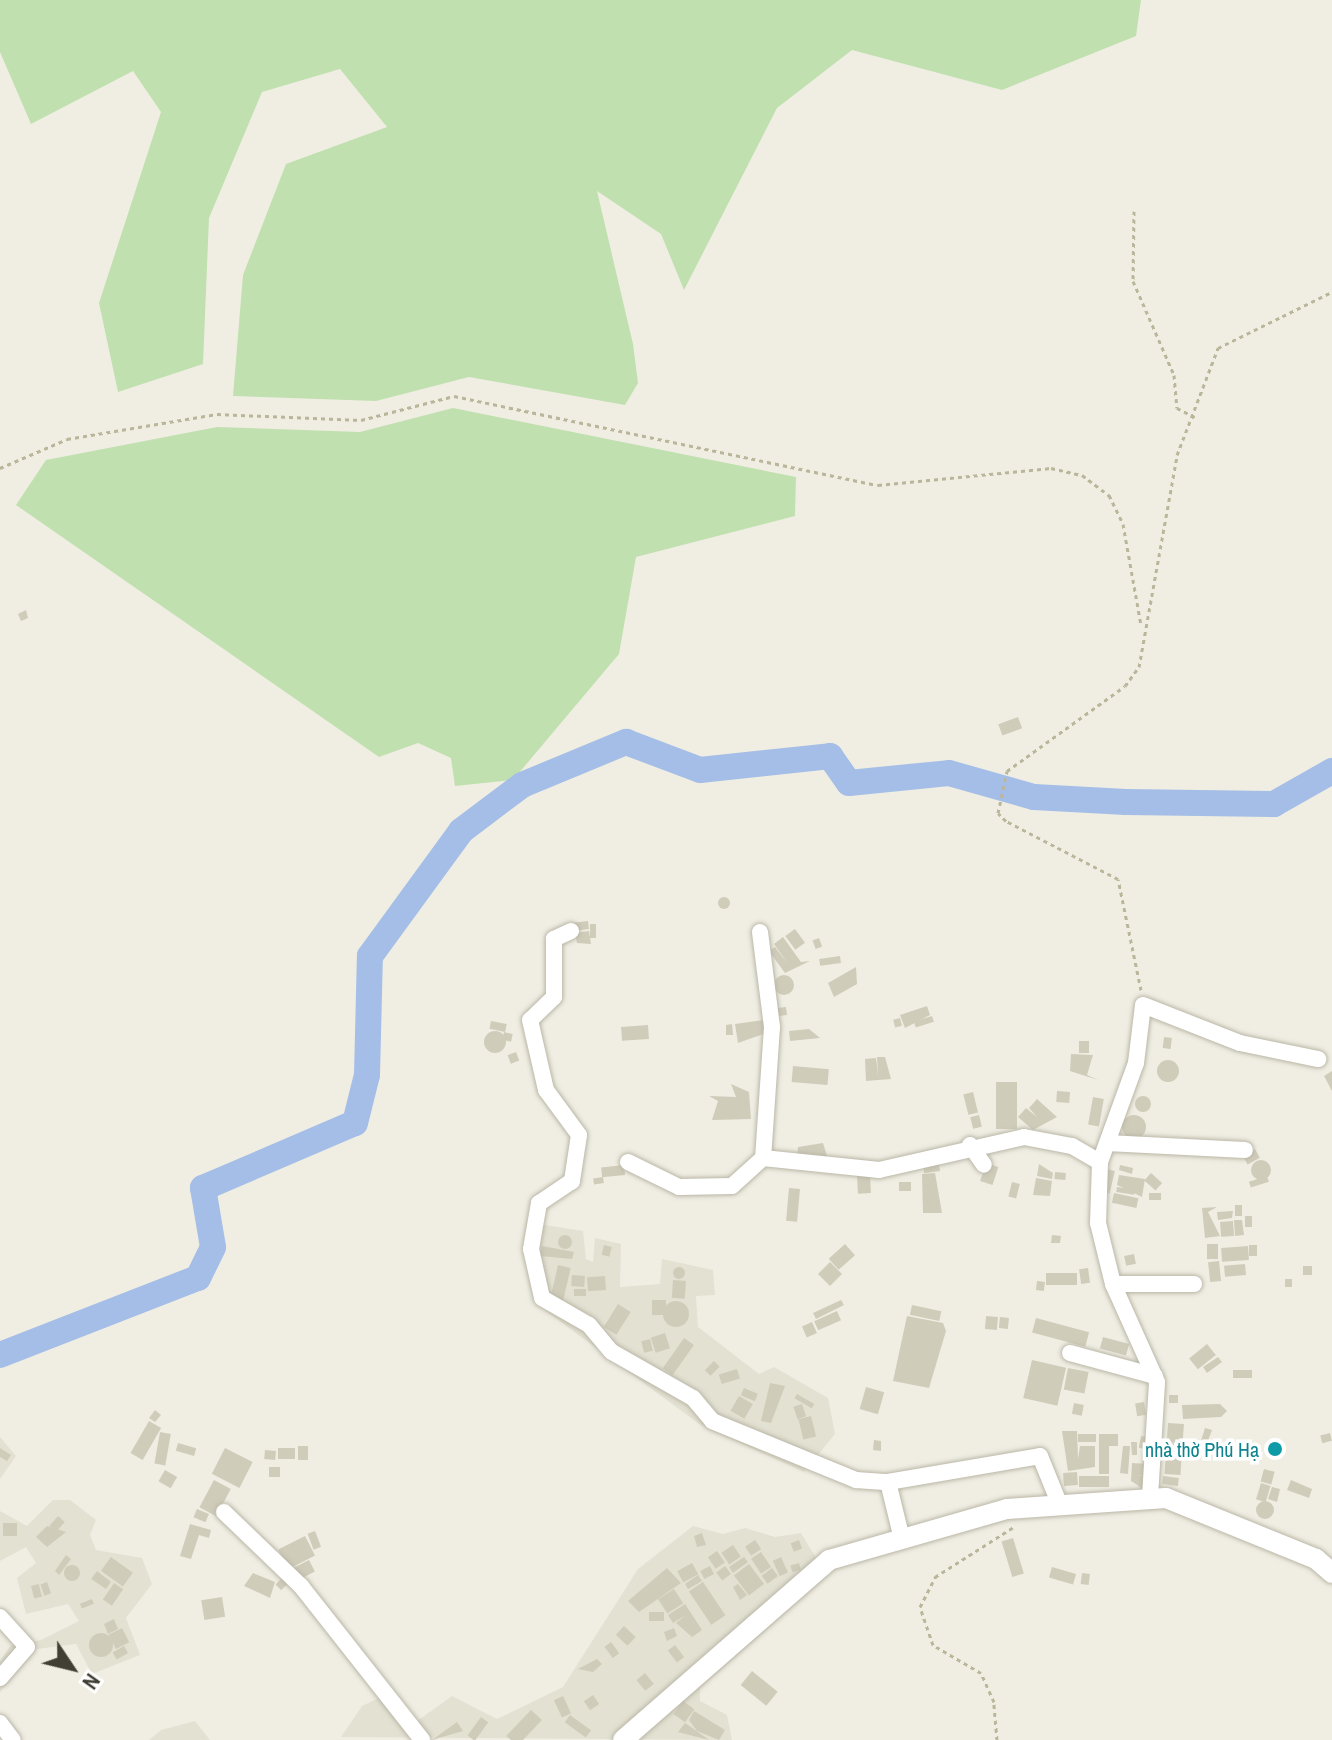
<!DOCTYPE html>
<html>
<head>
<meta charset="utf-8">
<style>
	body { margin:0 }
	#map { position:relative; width:1332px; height:1740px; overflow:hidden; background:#f0eee3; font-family:"Archivo Narrow",sans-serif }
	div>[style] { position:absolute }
	.residential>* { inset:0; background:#e3e1d2 }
	.green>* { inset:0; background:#c0e0af }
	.river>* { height:26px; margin:-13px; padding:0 13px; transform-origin:13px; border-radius:13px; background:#a4bee7 }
	.building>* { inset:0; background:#d0ccba; transform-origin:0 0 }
	.round { border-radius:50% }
	.path>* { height:3px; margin-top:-1.5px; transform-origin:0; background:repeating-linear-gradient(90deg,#bab69a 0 4px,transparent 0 8px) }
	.roads { filter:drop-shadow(0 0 2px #bab7a7) drop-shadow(0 0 2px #bab7a7) }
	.minor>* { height:16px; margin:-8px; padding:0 8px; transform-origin:8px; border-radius:8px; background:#fff }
	.tertiary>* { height:20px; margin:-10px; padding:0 10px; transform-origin:10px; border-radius:10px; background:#fff }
	.dots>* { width:22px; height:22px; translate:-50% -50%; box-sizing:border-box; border:4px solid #fff; border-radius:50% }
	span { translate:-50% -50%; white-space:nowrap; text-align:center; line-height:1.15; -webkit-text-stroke:7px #fff; paint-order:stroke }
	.culture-label { font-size:20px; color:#0d838f }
	.right { translate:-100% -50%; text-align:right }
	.north { position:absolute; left:32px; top:1628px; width:80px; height:80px; -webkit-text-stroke:6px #fff; paint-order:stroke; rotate:125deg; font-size:22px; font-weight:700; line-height:32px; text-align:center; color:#413f34 }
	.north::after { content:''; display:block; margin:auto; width:28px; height:36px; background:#413f34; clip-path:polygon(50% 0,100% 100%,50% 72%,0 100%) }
</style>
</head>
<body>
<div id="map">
	<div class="residential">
		<i style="clip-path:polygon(526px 1222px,583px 1231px,586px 1259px,593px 1262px,595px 1238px,621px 1244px,620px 1287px,660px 1284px,662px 1259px,713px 1270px,715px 1295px,696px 1296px,698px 1327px,759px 1374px,774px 1367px,828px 1398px,835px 1434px,804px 1472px,702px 1426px,546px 1311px,525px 1264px)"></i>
		<i style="clip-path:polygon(0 1437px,16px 1456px,0 1479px)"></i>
		<i style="clip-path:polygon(53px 1500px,70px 1500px,96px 1520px,90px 1535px,96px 1550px,142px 1558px,152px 1584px,126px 1618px,140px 1655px,92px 1674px,76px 1644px,37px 1649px,0 1692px,0 1661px,11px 1645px,41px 1640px,79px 1621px,68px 1604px,26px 1614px,17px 1578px,36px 1563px,26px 1547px,0 1561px,0 1511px,27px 1526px)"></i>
		<i style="clip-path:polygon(693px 1526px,723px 1534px,745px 1528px,775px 1537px,801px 1533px,827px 1576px,700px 1688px,700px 1701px,727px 1715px,732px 1740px,341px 1737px,362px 1706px,392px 1692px,417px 1721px,452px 1696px,497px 1719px,563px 1687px,638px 1569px)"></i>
		<i style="clip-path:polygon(195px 1721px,210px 1740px,149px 1740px,161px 1730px)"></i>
	</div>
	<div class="green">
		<i style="clip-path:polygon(0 0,1141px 0,1136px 36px,1002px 90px,852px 50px,777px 108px,684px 290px,661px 234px,597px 191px,633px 344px,638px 383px,625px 405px,469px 377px,376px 401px,233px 396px,243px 275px,286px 164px,387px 127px,340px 69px,262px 92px,209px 218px,203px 364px,118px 392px,99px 303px,161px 112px,133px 71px,31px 124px,0 52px)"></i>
		<i style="clip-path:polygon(453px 408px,796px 477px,795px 516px,636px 557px,619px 654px,513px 780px,455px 786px,451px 758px,418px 743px,379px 757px,16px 505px,46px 460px,217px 427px,360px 432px)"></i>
	</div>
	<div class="river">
		<i style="left:0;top:1355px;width:212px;rotate:-21.3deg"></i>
		<i style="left:198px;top:1278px;width:34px;rotate:-64deg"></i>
		<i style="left:213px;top:1247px;width:60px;rotate:-99.6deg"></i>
		<i style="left:203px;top:1188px;width:165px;rotate:-23.2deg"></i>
		<i style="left:355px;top:1123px;width:49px;rotate:-76deg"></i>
		<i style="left:367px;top:1075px;width:119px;rotate:-88.6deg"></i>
		<i style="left:370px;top:956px;width:155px;rotate:-53.9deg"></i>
		<i style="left:461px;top:831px;width:76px;rotate:-37deg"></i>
		<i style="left:522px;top:785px;width:113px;rotate:-22.5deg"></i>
		<i style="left:626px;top:742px;width:79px;rotate:20.7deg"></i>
		<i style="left:700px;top:770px;width:131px;rotate:-6.1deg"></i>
		<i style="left:830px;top:756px;width:33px;rotate:55deg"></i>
		<i style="left:849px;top:783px;width:100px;rotate:-5.7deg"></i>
		<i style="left:949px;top:773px;width:88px;rotate:15.8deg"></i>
		<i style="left:1034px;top:797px;width:92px;rotate:3.1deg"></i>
		<i style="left:1126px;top:802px;width:148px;rotate:0.8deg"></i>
		<i style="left:1274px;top:804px;width:67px;rotate:-29.6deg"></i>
	</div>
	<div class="building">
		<i style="clip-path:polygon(26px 610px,28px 618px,21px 621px,18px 614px)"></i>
		<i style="left:1018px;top:717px;width:12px;height:21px;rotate:70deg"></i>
		<i class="round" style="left:718px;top:897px;width:12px;height:12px"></i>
		<i style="left:588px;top:921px;width:8px;height:17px;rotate:83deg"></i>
		<i style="left:590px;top:924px;width:6px;height:14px"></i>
		<i style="left:795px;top:929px;width:17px;height:12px;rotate:54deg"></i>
		<i style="clip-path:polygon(589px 931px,591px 944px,577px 943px,575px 933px)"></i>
		<i style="clip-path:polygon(783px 937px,801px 962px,810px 961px,785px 973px,769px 951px,775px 947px,788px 964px,774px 944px)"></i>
		<i style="left:819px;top:938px;width:9px;height:7px;rotate:69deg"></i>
		<i style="left:840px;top:956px;width:7px;height:21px;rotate:82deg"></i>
		<i style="clip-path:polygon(856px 967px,857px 984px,834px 997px,828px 983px)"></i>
		<i class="round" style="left:774px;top:975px;width:20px;height:20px"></i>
		<i style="clip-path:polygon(927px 1006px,930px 1015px,905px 1028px,900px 1015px)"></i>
		<i style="left:786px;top:1007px;width:8px;height:10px;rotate:83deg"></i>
		<i style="left:932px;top:1016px;width:6px;height:19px;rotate:72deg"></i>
		<i style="left:900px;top:1018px;width:8px;height:7px;rotate:76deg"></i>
		<i style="clip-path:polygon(764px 1020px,766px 1033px,738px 1043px,735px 1024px)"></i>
		<i style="left:491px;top:1021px;width:16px;height:8px;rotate:11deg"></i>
		<i style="clip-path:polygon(732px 1024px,733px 1035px,726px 1035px,726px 1025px)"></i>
		<i style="left:648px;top:1025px;width:14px;height:27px;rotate:86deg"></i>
		<i style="clip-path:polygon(809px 1029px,820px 1038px,790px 1041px,789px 1031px)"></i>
		<i class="round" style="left:484px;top:1031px;width:22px;height:22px"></i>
		<i style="left:504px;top:1032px;width:9px;height:8px;rotate:13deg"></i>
		<i style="left:1164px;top:1037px;width:8px;height:11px;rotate:7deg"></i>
		<i style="left:1079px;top:1041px;width:10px;height:12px"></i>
		<i style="left:516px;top:1052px;width:9px;height:9px;rotate:69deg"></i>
		<i style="clip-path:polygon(1071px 1054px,1093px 1055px,1087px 1075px,1098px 1080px,1070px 1071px)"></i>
		<i style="clip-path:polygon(877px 1057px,885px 1057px,891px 1079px,866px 1081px,865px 1059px,876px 1058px,878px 1076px)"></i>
		<i class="round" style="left:1157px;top:1060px;width:22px;height:22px"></i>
		<i style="left:793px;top:1066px;width:36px;height:16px;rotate:5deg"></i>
		<i style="clip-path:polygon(1332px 1071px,1332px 1091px,1324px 1076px)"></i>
		<i style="left:996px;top:1082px;width:21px;height:47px"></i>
		<i style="clip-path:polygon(731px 1084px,749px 1092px,751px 1119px,712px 1120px,718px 1101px,709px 1096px,736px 1097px)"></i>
		<i style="left:1057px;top:1091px;width:13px;height:11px;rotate:4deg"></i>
		<i style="left:973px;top:1092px;width:21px;height:10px;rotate:76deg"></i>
		<i class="round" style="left:1135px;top:1096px;width:16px;height:16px"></i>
		<i style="left:1093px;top:1097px;width:11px;height:28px;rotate:10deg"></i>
		<i style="clip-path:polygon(1037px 1099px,1057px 1117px,1033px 1130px,1018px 1117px,1026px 1108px,1037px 1117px,1029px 1108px)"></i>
		<i class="round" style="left:1122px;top:1115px;width:24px;height:24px"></i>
		<i style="left:979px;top:1115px;width:12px;height:9px;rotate:76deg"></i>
		<i style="clip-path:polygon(823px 1143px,828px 1159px,797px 1158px,798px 1147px)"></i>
		<i style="left:1255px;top:1149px;width:10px;height:14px;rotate:61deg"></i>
		<i class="round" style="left:1251px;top:1160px;width:20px;height:20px"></i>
		<i style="left:986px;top:1163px;width:13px;height:19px;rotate:18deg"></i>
		<i style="left:939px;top:1164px;width:7px;height:16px;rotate:82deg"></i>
		<i style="clip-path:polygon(1039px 1164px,1053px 1173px,1052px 1179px,1037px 1176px)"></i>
		<i style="left:624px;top:1165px;width:10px;height:23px;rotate:84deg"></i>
		<i style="clip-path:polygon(1120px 1165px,1133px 1168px,1132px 1174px,1119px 1170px)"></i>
		<i style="left:1106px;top:1169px;width:9px;height:23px;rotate:13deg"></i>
		<i style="left:1055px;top:1172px;width:11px;height:7px;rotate:5deg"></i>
		<i style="clip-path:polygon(935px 1173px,942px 1213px,923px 1213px,922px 1174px)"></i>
		<i style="left:1151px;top:1173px;width:15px;height:10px;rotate:42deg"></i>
		<i style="left:870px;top:1175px;width:18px;height:13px;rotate:87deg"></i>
		<i style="clip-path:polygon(1119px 1175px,1145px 1179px,1142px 1197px,1117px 1185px)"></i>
		<i style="left:1267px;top:1176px;width:6px;height:19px;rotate:72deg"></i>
		<i style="left:603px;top:1177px;width:6px;height:10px;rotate:81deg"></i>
		<i style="clip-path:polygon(1036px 1178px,1052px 1181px,1050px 1196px,1033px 1195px)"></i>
		<i style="left:899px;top:1182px;width:12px;height:9px"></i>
		<i style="left:1012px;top:1182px;width:8px;height:15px;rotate:14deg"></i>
		<i style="left:1117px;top:1187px;width:18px;height:5px;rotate:9deg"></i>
		<i style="left:789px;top:1188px;width:11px;height:33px;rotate:5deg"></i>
		<i style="left:1114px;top:1193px;width:25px;height:10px;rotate:12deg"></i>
		<i style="left:1149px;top:1193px;width:12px;height:7px"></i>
		<i style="left:1235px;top:1205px;width:7px;height:11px"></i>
		<i style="clip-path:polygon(1217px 1207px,1208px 1212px,1220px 1236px,1205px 1238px,1202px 1208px)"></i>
		<i style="clip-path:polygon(1233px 1211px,1232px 1218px,1218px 1220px,1217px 1212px)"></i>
		<i style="left:1245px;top:1216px;width:7px;height:11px"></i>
		<i style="clip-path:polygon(1234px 1220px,1242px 1220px,1244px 1235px,1235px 1236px)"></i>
		<i style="left:1233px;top:1221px;width:15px;height:13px;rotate:86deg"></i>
		<i style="clip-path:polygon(1052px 1235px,1061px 1236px,1060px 1243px,1051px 1243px)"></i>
		<i class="round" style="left:558px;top:1235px;width:14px;height:14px"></i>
		<i style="left:845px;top:1244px;width:15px;height:22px;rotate:48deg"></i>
		<i style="left:1207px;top:1244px;width:11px;height:15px"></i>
		<i style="left:604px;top:1245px;width:8px;height:10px;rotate:14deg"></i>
		<i style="left:1249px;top:1245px;width:8px;height:11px"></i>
		<i style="clip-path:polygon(542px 1246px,574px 1252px,572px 1259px,540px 1256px)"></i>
		<i style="left:1248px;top:1246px;width:14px;height:27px;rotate:86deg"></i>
		<i style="left:1134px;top:1254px;width:10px;height:10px;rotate:79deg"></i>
		<i style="left:1219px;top:1261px;width:20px;height:11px;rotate:84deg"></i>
		<i style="left:830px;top:1262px;width:17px;height:17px;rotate:45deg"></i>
		<i style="left:1245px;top:1264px;width:11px;height:21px;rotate:85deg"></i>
		<i style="left:558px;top:1265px;width:13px;height:36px;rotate:13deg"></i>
		<i style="left:1303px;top:1266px;width:9px;height:9px"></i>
		<i class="round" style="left:673px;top:1267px;width:12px;height:12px"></i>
		<i style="left:1088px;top:1268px;width:15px;height:9px;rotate:82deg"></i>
		<i style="left:1077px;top:1273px;width:12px;height:31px;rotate:90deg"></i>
		<i style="left:572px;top:1275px;width:13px;height:11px;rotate:4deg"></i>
		<i style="left:605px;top:1276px;width:14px;height:18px;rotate:86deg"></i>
		<i style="left:1285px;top:1279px;width:7px;height:8px"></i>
		<i style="left:673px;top:1280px;width:13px;height:18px;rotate:4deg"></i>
		<i style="left:1037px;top:1281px;width:8px;height:9px;rotate:7deg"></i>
		<i style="left:574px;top:1289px;width:12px;height:7px"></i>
		<i style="left:652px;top:1300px;width:14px;height:15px"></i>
		<i style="clip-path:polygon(841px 1300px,844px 1305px,816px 1319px,813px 1313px)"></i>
		<i class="round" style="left:663px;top:1301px;width:26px;height:26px"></i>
		<i style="left:618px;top:1304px;width:15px;height:27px;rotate:32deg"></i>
		<i style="left:912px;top:1305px;width:30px;height:10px;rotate:12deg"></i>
		<i style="left:837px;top:1311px;width:10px;height:25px;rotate:66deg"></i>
		<i style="clip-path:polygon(907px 1316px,943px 1323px,946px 1331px,929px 1388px,893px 1381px)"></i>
		<i style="left:986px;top:1316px;width:12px;height:13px;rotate:5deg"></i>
		<i style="left:1000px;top:1317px;width:9px;height:11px;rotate:6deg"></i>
		<i style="left:1036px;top:1318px;width:55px;height:15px;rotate:15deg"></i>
		<i style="left:812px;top:1322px;width:12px;height:11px;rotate:66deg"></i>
		<i style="left:665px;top:1333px;width:16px;height:15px;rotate:72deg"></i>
		<i style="left:1103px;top:1337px;width:27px;height:12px;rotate:15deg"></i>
		<i style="left:684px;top:1338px;width:12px;height:37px;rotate:35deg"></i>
		<i style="left:650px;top:1339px;width:12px;height:9px;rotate:76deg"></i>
		<i style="left:1207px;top:1344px;width:14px;height:23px;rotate:51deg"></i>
		<i style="clip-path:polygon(1218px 1357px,1222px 1362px,1207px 1373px,1203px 1367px)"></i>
		<i style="left:1032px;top:1360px;width:35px;height:39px;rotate:13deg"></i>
		<i style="left:714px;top:1361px;width:8px;height:13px;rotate:45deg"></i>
		<i style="left:1068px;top:1368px;width:21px;height:22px;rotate:11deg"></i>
		<i style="left:737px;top:1369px;width:10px;height:19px;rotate:73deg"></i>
		<i style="left:1252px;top:1370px;width:8px;height:19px;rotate:90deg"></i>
		<i style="clip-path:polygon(770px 1383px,785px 1386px,771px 1423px,761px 1421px)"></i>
		<i style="left:866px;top:1387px;width:19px;height:23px;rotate:16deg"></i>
		<i style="left:744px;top:1388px;width:15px;height:8px;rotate:23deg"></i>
		<i style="left:797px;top:1394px;width:20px;height:5px;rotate:30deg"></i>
		<i style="left:1169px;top:1395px;width:9px;height:8px"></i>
		<i style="left:739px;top:1396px;width:16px;height:17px;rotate:30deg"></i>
		<i style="left:1144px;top:1402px;width:13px;height:9px;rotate:81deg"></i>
		<i style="left:1074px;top:1403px;width:10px;height:11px;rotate:11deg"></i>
		<i style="left:802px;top:1404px;width:13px;height:9px;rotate:72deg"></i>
		<i style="clip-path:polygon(1220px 1404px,1227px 1411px,1221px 1417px,1183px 1419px,1182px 1405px)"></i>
		<i style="clip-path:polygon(155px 1410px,161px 1415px,155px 1422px,149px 1418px)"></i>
		<i style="left:811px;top:1416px;width:21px;height:13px;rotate:76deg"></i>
		<i style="left:149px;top:1421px;width:14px;height:37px;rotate:30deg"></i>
		<i style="left:1168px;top:1423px;width:16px;height:51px;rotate:4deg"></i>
		<i style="clip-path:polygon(1205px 1428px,1212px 1430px,1206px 1446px,1200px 1444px)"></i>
		<i style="clip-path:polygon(1062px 1431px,1077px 1431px,1078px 1459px,1080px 1446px,1095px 1446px,1095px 1467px,1068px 1471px)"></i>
		<i style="left:160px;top:1432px;width:11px;height:32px;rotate:10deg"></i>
		<i style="left:1330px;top:1433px;width:8px;height:10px;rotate:76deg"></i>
		<i style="left:1078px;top:1434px;width:18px;height:8px"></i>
		<i style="clip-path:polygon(1099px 1434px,1118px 1434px,1118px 1446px,1109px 1446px,1109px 1474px,1099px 1474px)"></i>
		<i style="left:1141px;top:1436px;width:10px;height:12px;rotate:11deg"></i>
		<i style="clip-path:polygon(874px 1440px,881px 1441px,881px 1451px,873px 1450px)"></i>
		<i style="clip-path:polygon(1131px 1442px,1137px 1442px,1137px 1455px,1132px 1455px)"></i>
		<i style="left:178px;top:1443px;width:19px;height:8px;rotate:16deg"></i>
		<i style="left:308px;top:1446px;width:14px;height:10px;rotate:90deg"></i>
		<i style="clip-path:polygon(1123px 1446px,1130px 1446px,1128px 1474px,1120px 1473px)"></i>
		<i style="clip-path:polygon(0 1448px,11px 1455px,7px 1461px,0 1457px)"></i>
		<i style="left:225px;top:1448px;width:31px;height:29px;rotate:27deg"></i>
		<i style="left:278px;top:1448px;width:17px;height:11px"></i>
		<i style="left:265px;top:1450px;width:11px;height:9px;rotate:5deg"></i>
		<i style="clip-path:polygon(1132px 1463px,1149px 1464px,1149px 1475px,1137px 1475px,1149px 1476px,1147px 1491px,1131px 1481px)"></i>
		<i style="left:269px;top:1467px;width:11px;height:10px"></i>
		<i style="left:1264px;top:1469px;width:11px;height:13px;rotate:15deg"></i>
		<i style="left:165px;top:1470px;width:14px;height:13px;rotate:30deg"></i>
		<i style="left:1077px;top:1472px;width:13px;height:14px;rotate:86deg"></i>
		<i style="left:1079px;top:1476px;width:30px;height:11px"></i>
		<i style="left:1163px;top:1476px;width:16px;height:8px;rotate:7deg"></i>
		<i style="left:214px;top:1480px;width:19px;height:31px;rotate:28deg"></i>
		<i style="clip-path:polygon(1291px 1480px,1312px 1489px,1309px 1498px,1287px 1490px)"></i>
		<i style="left:1261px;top:1483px;width:10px;height:17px;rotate:17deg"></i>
		<i style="clip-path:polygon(1272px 1487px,1280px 1489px,1277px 1502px,1268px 1499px)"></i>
		<i class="round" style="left:1256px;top:1501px;width:18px;height:18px"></i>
		<i style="left:197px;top:1509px;width:13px;height:9px;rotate:23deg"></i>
		<i style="left:58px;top:1516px;width:9px;height:13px;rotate:41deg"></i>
		<i style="left:3px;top:1523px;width:14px;height:13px"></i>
		<i style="clip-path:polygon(190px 1524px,211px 1530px,209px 1538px,199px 1535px,191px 1559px,180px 1556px)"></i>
		<i style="clip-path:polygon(47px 1526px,66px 1532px,47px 1547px,36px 1537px)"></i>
		<i style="left:315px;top:1531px;width:17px;height:8px;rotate:69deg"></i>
		<i style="clip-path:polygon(702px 1533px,706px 1545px,697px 1547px,694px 1536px)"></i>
		<i style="left:305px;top:1536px;width:22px;height:30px;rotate:63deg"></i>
		<i style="left:1013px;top:1538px;width:37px;height:12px;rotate:73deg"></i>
		<i style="left:755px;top:1540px;width:11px;height:12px;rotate:56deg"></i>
		<i style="left:799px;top:1540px;width:9px;height:9px;rotate:69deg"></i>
		<i style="left:733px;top:1545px;width:14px;height:14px;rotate:56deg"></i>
		<i style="left:717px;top:1551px;width:14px;height:11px;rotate:56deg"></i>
		<i style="left:761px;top:1552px;width:18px;height:12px;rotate:56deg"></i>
		<i style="clip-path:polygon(66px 1555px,71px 1559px,59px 1575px,55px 1571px)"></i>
		<i style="left:111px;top:1557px;width:27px;height:17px;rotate:36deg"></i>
		<i style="clip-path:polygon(744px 1557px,748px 1562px,733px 1573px,729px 1567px)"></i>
		<i style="left:781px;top:1557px;width:17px;height:9px;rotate:66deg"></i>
		<i style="left:309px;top:1560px;width:13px;height:17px;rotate:63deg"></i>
		<i style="left:692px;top:1563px;width:13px;height:17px;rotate:61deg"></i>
		<i style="left:799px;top:1563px;width:7px;height:9px;rotate:74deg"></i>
		<i style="left:749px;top:1564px;width:25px;height:19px;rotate:53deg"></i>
		<i class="round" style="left:64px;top:1565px;width:16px;height:16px"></i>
		<i style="left:710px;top:1566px;width:9px;height:11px;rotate:63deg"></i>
		<i style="left:725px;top:1566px;width:10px;height:11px;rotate:53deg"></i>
		<i style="left:1052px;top:1567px;width:25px;height:11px;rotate:16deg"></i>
		<i style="clip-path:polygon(667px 1568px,681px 1583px,639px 1612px,628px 1601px)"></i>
		<i style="left:772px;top:1568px;width:10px;height:13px;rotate:53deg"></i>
		<i style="clip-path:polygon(97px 1571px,111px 1582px,106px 1589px,91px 1579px)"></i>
		<i style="clip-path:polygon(253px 1573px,275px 1582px,270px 1598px,244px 1586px)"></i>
		<i style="left:1082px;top:1573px;width:8px;height:11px;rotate:7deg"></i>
		<i style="clip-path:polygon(698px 1575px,702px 1581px,688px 1589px,685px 1584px)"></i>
		<i style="left:284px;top:1576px;width:8px;height:12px;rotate:45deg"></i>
		<i style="left:47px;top:1582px;width:12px;height:7px;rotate:70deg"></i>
		<i style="left:703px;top:1582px;width:40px;height:17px;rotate:56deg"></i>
		<i style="left:114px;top:1583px;width:11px;height:20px;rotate:34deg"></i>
		<i style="clip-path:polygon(738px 1584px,747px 1595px,740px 1600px,733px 1587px)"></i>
		<i style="left:31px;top:1586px;width:8px;height:13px;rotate:-14deg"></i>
		<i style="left:674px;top:1589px;width:17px;height:19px;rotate:57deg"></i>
		<i style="left:222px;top:1597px;width:20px;height:21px;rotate:81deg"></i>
		<i style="left:92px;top:1599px;width:5px;height:13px;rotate:68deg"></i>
		<i style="clip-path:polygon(685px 1604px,702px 1630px,692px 1637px,676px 1623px,686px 1615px,673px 1623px,668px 1615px)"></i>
		<i style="left:649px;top:1612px;width:15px;height:9px"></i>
		<i style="clip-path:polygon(114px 1619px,118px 1629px,108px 1634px,104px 1624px)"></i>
		<i style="left:624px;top:1626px;width:16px;height:12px;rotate:43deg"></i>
		<i style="left:122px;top:1628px;width:16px;height:15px;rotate:63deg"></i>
		<i style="clip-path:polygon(674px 1628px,677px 1636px,667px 1641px,664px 1632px)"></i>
		<i class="round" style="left:89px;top:1633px;width:24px;height:24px"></i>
		<i style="left:611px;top:1642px;width:14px;height:8px;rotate:54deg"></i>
		<i style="left:675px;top:1645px;width:15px;height:9px;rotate:53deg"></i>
		<i style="left:124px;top:1646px;width:8px;height:13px;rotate:60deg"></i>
		<i style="clip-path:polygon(597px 1659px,602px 1664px,593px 1672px,578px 1669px)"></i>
		<i style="left:752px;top:1671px;width:33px;height:18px;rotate:39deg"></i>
		<i style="left:645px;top:1673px;width:14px;height:11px;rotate:51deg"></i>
		<i style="left:593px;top:1695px;width:11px;height:11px;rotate:56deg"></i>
		<i style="left:563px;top:1696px;width:19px;height:10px;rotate:65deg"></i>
		<i style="left:683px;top:1701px;width:14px;height:16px;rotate:36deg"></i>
		<i style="clip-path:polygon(531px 1710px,542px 1720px,523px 1740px,511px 1740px,506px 1736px)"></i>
		<i style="clip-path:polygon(694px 1711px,725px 1730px,719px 1740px,697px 1731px,689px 1720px)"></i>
		<i style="left:570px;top:1715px;width:26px;height:9px;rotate:36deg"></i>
		<i style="left:481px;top:1717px;width:9px;height:23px;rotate:36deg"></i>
		<i style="clip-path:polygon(457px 1722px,463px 1731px,432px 1740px)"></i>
		<i style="clip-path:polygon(685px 1723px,698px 1732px,709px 1740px,678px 1732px)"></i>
	</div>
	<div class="path">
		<i style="left:1134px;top:211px;width:70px;rotate:90.8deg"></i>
		<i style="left:1133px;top:281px;width:103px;rotate:66.4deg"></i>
		<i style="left:1174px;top:375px;width:33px;rotate:85deg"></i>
		<i style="left:1177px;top:408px;width:20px;rotate:27deg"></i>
		<i style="left:0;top:468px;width:73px;rotate:-23.4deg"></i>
		<i style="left:67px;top:439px;width:152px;rotate:-9.5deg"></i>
		<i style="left:217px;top:414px;width:144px;rotate:2.4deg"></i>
		<i style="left:361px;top:420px;width:96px;rotate:-14.5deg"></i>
		<i style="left:454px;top:396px;width:433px;rotate:11.9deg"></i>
		<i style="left:878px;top:485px;width:174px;rotate:-5.6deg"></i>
		<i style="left:1051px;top:468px;width:32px;rotate:13deg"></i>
		<i style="left:1082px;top:475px;width:34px;rotate:37deg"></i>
		<i style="left:1109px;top:495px;width:32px;rotate:64deg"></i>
		<i style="left:1123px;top:524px;width:103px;rotate:79.9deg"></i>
		<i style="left:1141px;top:990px;width:113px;rotate:-101.7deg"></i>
		<i style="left:1118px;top:879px;width:126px;rotate:-152.6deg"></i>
		<i style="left:1006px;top:821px;width:11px;rotate:-135deg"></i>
		<i style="left:998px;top:813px;width:43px;rotate:-77.9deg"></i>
		<i style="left:1007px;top:771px;width:145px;rotate:-35.8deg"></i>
		<i style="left:1125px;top:686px;width:24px;rotate:-54deg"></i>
		<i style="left:1139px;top:667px;width:215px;rotate:-79.8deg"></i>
		<i style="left:1177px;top:455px;width:115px;rotate:-69deg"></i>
		<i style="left:1218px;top:348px;width:127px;rotate:-26.2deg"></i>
		<i style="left:997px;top:1740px;width:38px;rotate:-95deg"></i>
		<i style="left:994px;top:1702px;width:32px;rotate:-114deg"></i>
		<i style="left:981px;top:1673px;width:56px;rotate:-149.7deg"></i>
		<i style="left:933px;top:1645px;width:40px;rotate:-108.9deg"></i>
		<i style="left:920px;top:1607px;width:34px;rotate:-63deg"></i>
		<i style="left:935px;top:1577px;width:95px;rotate:-32.5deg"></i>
	</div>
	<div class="roads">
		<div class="minor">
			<i style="left:571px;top:931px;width:19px;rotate:155deg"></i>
			<i style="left:554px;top:939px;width:58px;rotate:90deg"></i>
			<i style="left:554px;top:997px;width:33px;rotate:136deg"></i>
			<i style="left:530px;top:1020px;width:72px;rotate:77.1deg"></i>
			<i style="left:546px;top:1090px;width:56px;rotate:53.7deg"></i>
			<i style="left:579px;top:1135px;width:47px;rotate:98.7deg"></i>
			<i style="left:572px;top:1181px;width:40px;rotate:146deg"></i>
			<i style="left:539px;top:1203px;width:47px;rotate:99.9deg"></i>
			<i style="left:531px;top:1249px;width:50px;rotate:77.3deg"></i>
			<i style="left:542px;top:1298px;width:54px;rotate:29.9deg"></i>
			<i style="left:589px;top:1325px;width:35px;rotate:50deg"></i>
			<i style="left:612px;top:1352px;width:93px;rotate:29.6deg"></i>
			<i style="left:693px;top:1398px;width:30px;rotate:50deg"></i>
			<i style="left:712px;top:1421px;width:156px;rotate:22.3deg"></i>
			<i style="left:856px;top:1480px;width:32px;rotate:4deg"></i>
			<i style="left:888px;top:1482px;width:59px;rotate:76.2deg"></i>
			<i style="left:760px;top:932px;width:96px;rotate:82.8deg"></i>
			<i style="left:772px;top:1027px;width:131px;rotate:93.9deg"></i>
			<i style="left:763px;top:1158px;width:117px;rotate:5.9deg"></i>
			<i style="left:879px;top:1170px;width:149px;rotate:-12.8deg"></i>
			<i style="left:1024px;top:1137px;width:49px;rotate:10.6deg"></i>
			<i style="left:1072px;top:1146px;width:32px;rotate:30deg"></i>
			<i style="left:1107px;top:1143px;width:138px;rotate:2.9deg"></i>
			<i style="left:970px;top:1145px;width:24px;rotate:55deg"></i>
			<i style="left:628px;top:1162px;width:57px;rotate:26.1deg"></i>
			<i style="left:679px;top:1187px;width:53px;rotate:-1.1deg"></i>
			<i style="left:732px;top:1186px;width:42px;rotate:-42.1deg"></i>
			<i style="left:1113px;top:1284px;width:81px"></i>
			<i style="left:1070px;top:1353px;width:88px;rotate:15.1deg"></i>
			<i style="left:888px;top:1482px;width:154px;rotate:-9.7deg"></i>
			<i style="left:1040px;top:1456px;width:51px;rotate:68deg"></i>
			<i style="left:1150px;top:1497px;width:115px;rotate:-86.5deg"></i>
			<i style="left:1157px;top:1382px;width:107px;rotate:-114.2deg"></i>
			<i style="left:1113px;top:1284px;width:63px;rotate:-103.8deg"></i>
			<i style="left:1098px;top:1223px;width:61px;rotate:-88.1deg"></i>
			<i style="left:1100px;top:1162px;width:105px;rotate:-70deg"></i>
			<i style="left:1136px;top:1063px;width:58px;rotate:-83.1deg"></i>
			<i style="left:1143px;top:1005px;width:104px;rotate:21.4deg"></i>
			<i style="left:1240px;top:1043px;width:80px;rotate:11.6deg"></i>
			<i style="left:224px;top:1512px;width:107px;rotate:43.9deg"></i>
			<i style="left:301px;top:1586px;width:196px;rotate:51.8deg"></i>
			<i style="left:0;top:1617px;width:40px;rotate:48deg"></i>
			<i style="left:27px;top:1647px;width:41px;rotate:131.1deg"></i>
			<i style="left:0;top:1723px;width:21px;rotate:53deg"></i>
		</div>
		<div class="tertiary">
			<i style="left:623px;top:1740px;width:274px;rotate:-41.1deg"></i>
			<i style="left:829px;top:1560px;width:185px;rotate:-16deg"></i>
			<i style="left:1007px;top:1509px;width:159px;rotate:-4deg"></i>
			<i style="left:1166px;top:1498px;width:162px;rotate:22.1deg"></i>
			<i style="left:1316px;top:1559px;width:21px;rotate:41deg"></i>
		</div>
	</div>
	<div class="dots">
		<i style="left:1275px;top:1449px;background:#0f9aa8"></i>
	</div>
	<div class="culture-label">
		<span class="right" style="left:1259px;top:1449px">nhà thờ Phú Hạ</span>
	</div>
	<div class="north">N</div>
</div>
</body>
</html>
